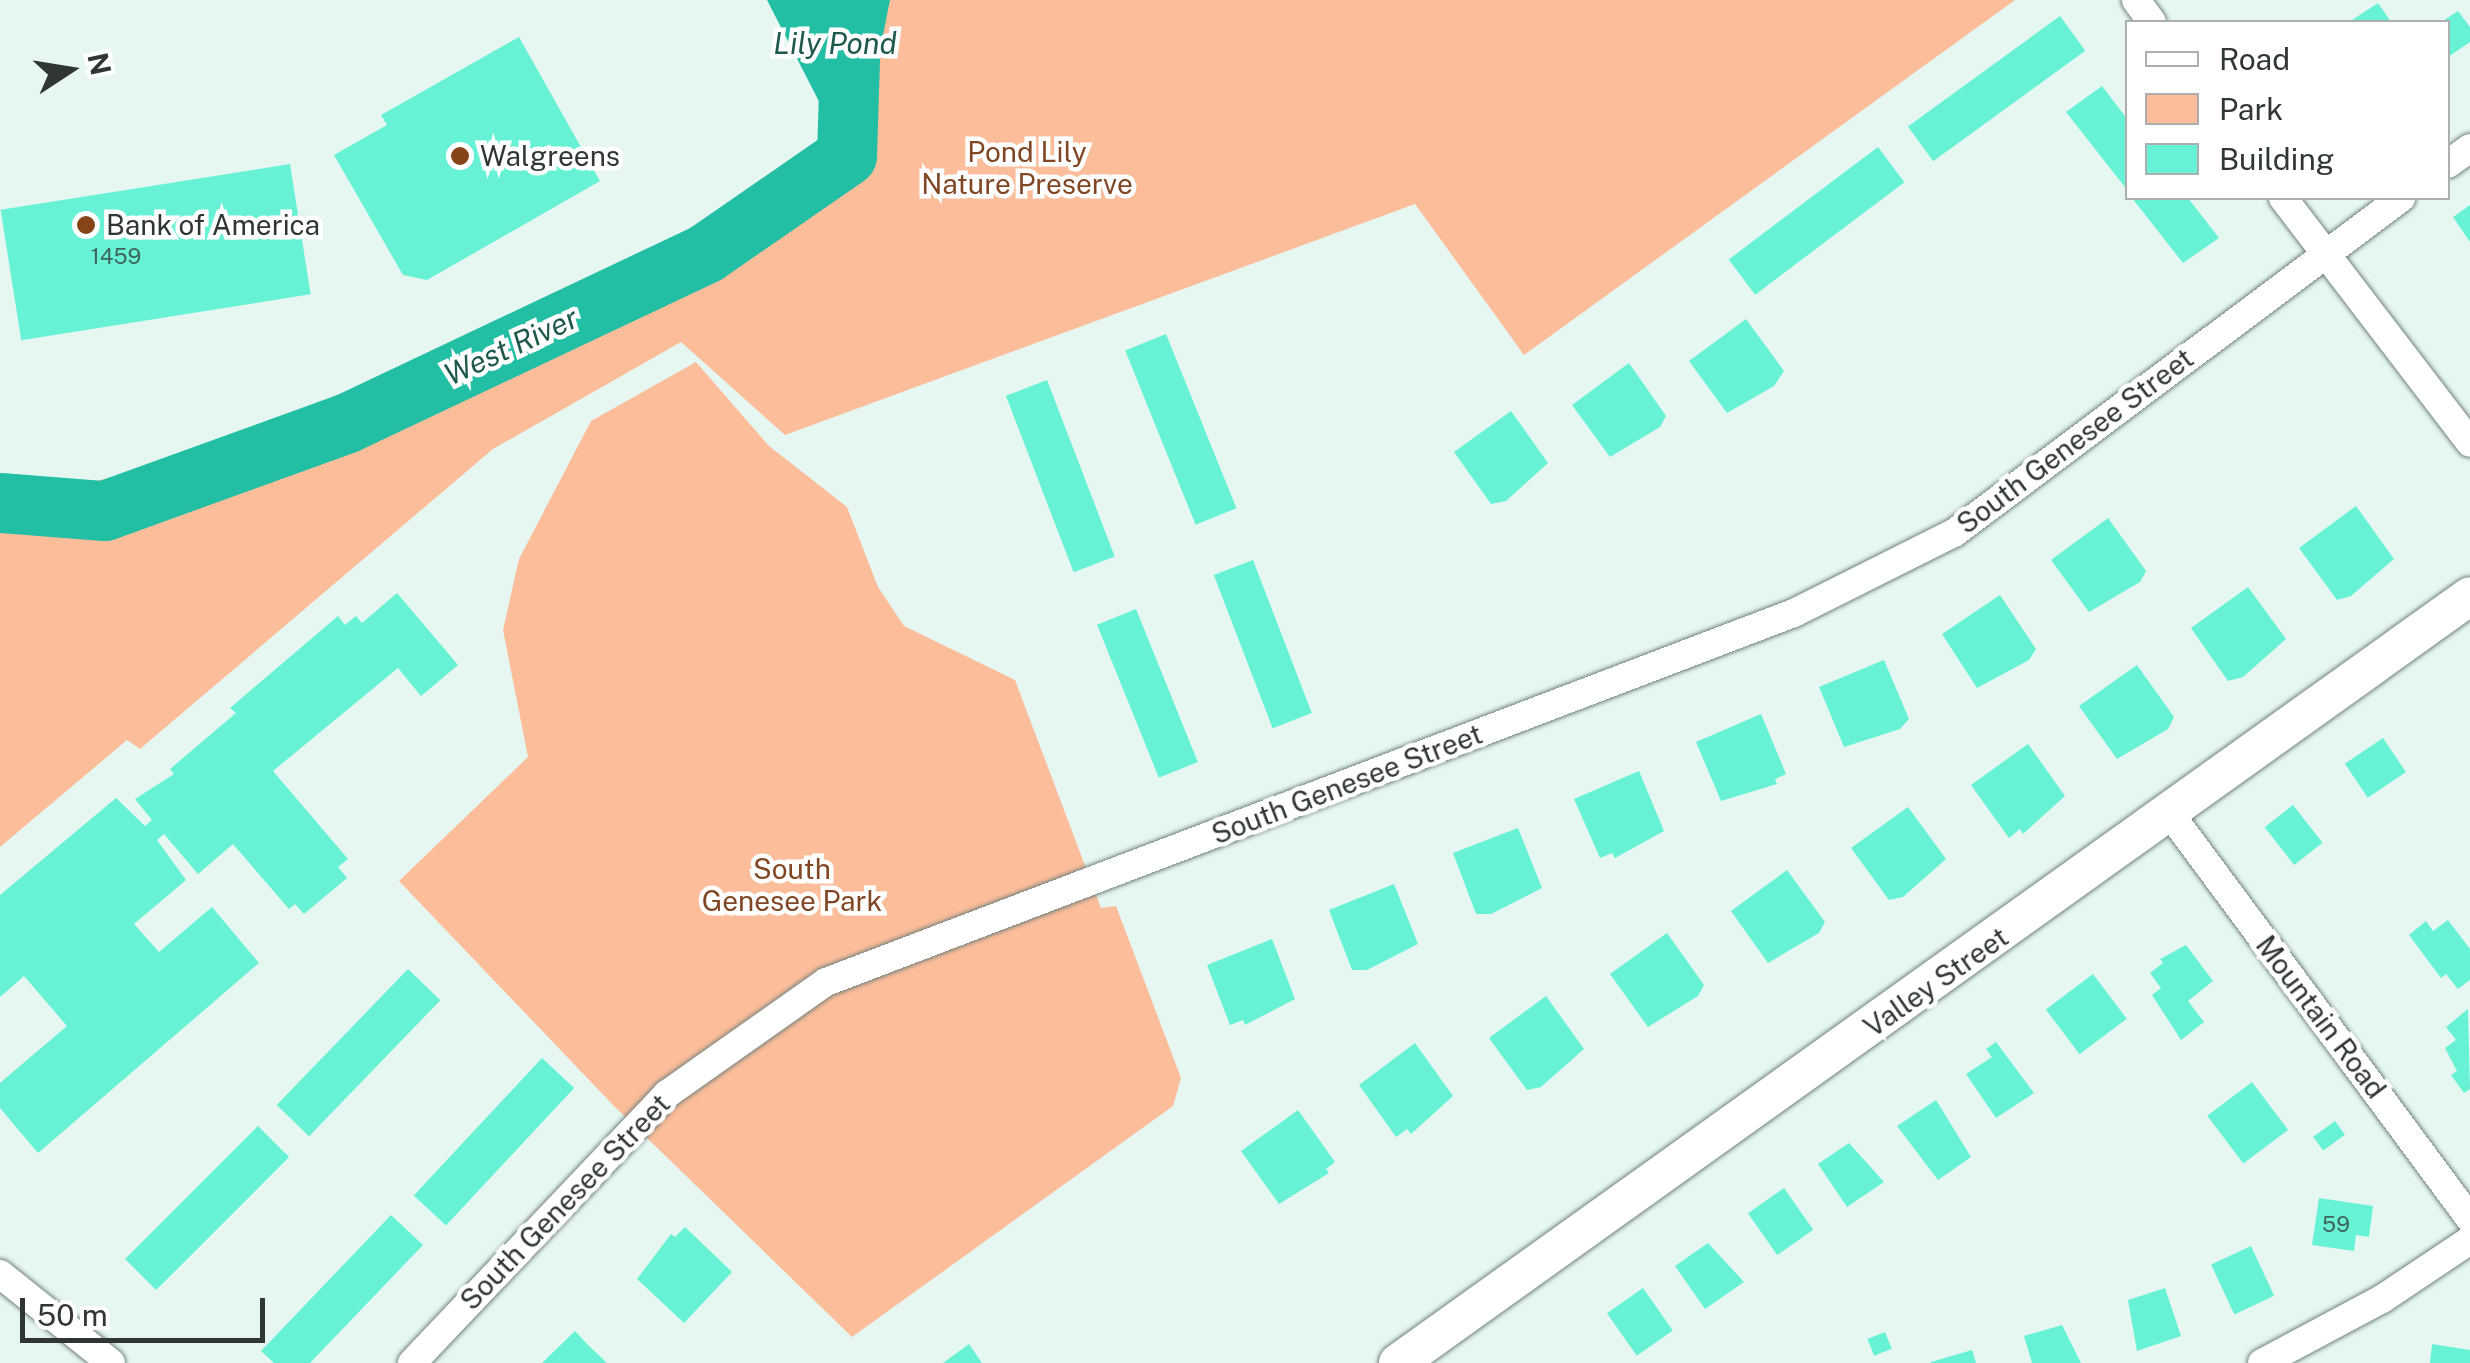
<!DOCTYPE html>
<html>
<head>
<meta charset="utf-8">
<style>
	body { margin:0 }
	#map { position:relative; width:2470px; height:1363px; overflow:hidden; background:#e6f7f2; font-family:"Public Sans",sans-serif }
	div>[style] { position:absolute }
	.green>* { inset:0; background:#fcbd9b }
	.water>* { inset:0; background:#22bfa5 }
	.river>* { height:60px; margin:-30px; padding:0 30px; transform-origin:30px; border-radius:30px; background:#22bfa5 }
	.building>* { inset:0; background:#67f2d5; transform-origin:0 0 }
	.roads { filter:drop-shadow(0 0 2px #72827d) drop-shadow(0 0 2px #72827d) }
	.street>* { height:28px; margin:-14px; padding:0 14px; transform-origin:14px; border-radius:14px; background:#fff }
	.secondary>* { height:38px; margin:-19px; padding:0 19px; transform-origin:19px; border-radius:19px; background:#fff }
	.dots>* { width:28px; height:28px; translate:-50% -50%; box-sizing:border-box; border:5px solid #fff; border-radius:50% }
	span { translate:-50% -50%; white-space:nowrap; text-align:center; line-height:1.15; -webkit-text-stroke:9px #fff; paint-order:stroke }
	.number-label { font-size:22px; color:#3e655c }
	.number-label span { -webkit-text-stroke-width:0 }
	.park-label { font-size:28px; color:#814623 }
	.poi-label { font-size:28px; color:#303634 }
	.left { translate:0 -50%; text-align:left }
	.street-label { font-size:28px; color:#303634 }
	.water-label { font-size:30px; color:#1f594d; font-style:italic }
	.legend { position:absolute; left:2125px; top:20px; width:325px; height:180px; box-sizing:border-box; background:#fff; border:2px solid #acafae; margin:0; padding:12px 18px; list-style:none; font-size:30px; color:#303634 }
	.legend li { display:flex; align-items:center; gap:20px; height:50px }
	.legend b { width:50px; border:2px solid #acafae }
	.north { position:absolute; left:20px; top:20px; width:100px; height:100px; -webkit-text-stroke:8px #fff; paint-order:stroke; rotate:78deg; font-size:28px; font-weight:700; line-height:40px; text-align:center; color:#303634 }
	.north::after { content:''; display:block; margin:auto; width:35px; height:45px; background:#303634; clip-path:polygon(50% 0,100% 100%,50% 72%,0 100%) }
	.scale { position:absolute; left:20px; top:1298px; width:245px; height:45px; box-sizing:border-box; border:5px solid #303634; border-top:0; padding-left:12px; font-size:30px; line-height:35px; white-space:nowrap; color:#303634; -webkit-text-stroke:8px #fff; paint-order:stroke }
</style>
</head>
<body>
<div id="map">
	<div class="green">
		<i style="clip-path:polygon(774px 0,2015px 0,1524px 355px,1415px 204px,785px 435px,681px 342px,493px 449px,140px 749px,127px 740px,0 847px,0 480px,92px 482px,296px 432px,524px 329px,610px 280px,857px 176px)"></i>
		<i style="clip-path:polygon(696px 362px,769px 446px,847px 507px,878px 587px,904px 626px,1015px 680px,1101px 908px,1116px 906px,1181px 1078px,1173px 1106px,852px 1337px,613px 1105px,399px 881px,528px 757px,503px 630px,519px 559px,591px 421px)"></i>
	</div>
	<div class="water">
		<i style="clip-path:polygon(767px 0,890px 0,855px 176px,847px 156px)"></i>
	</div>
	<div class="river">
		<i style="left:0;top:503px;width:105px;rotate:4.4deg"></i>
		<i style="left:105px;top:511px;width:258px;rotate:-19.9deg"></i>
		<i style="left:348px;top:423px;width:397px;rotate:-25.3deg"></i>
		<i style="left:707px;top:253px;width:170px;rotate:-34.7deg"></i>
		<i style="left:847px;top:156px;width:156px;rotate:-88.2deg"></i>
	</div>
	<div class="building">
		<i style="clip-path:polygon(2378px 3px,2391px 22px,2349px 22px)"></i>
		<i style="clip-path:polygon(2458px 11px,2470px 27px,2470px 42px,2448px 57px,2448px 22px,2441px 22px)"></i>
		<i style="left:2060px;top:16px;width:43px;height:188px;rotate:54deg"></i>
		<i style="clip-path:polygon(519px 37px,600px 181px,427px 280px,403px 275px,334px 155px,387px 125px,381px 115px)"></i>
		<i style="clip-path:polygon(2102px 86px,2128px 120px,2128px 191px,2066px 112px)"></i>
		<i style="left:1878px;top:147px;width:44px;height:187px;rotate:53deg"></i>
		<i style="left:290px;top:164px;width:132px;height:293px;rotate:81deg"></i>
		<i style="clip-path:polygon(2132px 198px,2188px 198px,2219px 238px,2183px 263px)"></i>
		<i style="clip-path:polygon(2470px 205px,2470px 242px,2453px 217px)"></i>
		<i style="clip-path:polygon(1746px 319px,1784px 371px,1774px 386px,1727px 413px,1689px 361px)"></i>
		<i style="left:1166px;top:334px;width:188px;height:44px;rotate:68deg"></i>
		<i style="clip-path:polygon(1629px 363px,1666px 416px,1660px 427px,1610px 457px,1572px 405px)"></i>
		<i style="left:1047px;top:380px;width:189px;height:44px;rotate:69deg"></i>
		<i style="clip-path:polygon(1511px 411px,1548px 463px,1506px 501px,1491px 504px,1454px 452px)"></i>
		<i style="clip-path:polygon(2356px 506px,2394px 559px,2351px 596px,2337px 600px,2299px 548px)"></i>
		<i style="clip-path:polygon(2108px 518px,2146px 571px,2140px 582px,2089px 612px,2051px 560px)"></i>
		<i style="left:1253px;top:560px;width:164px;height:42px;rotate:69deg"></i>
		<i style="clip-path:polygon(2248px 587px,2286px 639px,2243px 677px,2228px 681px,2191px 628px)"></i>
		<i style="clip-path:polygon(397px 593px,458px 665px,421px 696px,398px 668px,273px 771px,348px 859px,338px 867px,347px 878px,304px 914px,295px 904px,289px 909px,233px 844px,198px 874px,164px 834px,157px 840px,186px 880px,134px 924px,159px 952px,212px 907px,259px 963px,38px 1153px,0 1108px,0 1083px,67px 1026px,24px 976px,0 997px,0 895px,116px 798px,145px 826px,152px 820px,135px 799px,174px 774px,170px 769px,236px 713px,230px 708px,338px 616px,345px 625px,356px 616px,362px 623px)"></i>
		<i style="clip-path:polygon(2000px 595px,2036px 649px,2029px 660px,1977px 688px,1942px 634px)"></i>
		<i style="left:1136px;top:609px;width:165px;height:42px;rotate:68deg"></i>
		<i style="clip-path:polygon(1884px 660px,1909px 719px,1900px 729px,1844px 747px,1819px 687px)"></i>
		<i style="clip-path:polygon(2137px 665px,2174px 717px,2168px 729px,2117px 759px,2079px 706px)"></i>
		<i style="clip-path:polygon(1761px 714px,1786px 774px,1775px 779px,1777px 784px,1721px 801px,1696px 742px)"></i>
		<i style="left:2383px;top:738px;width:41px;height:46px;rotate:56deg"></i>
		<i style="clip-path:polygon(2028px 744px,2065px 796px,2023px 834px,2020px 829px,2009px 838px,1971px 785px)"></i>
		<i style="clip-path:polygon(1639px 771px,1664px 831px,1615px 858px,1612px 853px,1600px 858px,1574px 799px)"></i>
		<i style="left:2293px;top:805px;width:48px;height:36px;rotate:52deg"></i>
		<i style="clip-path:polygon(1908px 807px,1946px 859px,1903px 897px,1889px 900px,1851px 848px)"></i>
		<i style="clip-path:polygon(1518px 828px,1542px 888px,1491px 914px,1476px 914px,1453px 853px)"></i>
		<i style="clip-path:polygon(1787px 870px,1825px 922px,1819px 933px,1768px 963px,1731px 911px)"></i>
		<i style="clip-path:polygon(1394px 884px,1418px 944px,1367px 970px,1352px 970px,1329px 910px)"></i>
		<i style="clip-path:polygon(2448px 920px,2470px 949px,2470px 980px,2458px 989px,2446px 974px,2441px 978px,2409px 935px,2426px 921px,2433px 931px)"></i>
		<i style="clip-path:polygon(1667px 933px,1704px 985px,1698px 996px,1648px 1027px,1610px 974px)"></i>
		<i style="clip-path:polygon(1272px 939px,1295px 999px,1245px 1025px,1243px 1020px,1230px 1025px,1207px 965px)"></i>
		<i style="clip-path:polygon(2186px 945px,2213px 981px,2188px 1001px,2204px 1022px,2181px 1040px,2152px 995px,2161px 988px,2150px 973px,2163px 963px,2160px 959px)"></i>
		<i style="left:408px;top:969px;width:45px;height:189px;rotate:44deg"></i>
		<i style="left:2093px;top:974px;width:56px;height:59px;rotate:53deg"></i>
		<i style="clip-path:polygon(1546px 996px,1584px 1049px,1541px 1087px,1527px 1090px,1489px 1038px)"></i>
		<i style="clip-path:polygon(2468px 1009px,2470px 1089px,2464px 1093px,2451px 1075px,2457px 1071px,2445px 1048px,2456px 1040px,2446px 1027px)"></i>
		<i style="clip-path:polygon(1996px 1042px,2034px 1093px,1996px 1118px,1966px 1074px,1992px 1057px,1986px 1049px)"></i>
		<i style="clip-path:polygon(1415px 1043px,1453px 1096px,1411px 1134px,1407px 1129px,1396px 1137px,1359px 1085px)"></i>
		<i style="left:542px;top:1058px;width:44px;height:188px;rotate:43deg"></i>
		<i style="left:2252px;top:1082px;width:60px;height:56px;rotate:53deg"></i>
		<i style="clip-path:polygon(1936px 1100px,1971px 1157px,1938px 1180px,1897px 1126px)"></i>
		<i style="clip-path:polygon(1298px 1110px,1335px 1162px,1326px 1169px,1329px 1173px,1279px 1204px,1241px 1151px)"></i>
		<i style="left:2335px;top:1121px;width:17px;height:27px;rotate:54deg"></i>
		<i style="left:258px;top:1126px;width:44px;height:188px;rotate:45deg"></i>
		<i style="clip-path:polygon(1849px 1143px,1884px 1182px,1847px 1207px,1818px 1164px)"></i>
		<i style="left:1784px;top:1188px;width:51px;height:44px;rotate:55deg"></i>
		<i style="clip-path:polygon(2319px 1198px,2373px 1206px,2369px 1237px,2356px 1235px,2354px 1251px,2312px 1245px)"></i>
		<i style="clip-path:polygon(391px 1215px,423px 1245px,310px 1363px,274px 1363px,261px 1351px)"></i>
		<i style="clip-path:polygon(685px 1227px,732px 1272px,684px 1323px,637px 1279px,671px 1234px,675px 1237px)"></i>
		<i style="clip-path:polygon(1708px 1243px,1744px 1282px,1705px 1309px,1675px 1266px)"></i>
		<i style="left:2251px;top:1246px;width:55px;height:44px;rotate:65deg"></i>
		<i style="left:1643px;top:1288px;width:52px;height:44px;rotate:55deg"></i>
		<i style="clip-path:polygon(2165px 1288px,2181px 1336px,2137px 1351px,2128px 1300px)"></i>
		<i style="clip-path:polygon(2062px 1325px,2081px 1363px,2032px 1363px,2024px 1336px)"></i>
		<i style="clip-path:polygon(575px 1331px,587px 1344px,607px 1363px,542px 1363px)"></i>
		<i style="left:1885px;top:1332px;width:18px;height:19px;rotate:68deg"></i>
		<i style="clip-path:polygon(969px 1344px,982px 1363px,943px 1363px)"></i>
		<i style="clip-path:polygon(2432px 1344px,2470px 1350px,2470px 1363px,2430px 1363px)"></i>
		<i style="clip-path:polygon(1972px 1350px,1976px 1363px,1931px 1363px,1931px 1362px)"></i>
	</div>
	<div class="roads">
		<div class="street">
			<i style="left:2136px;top:0;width:27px;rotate:54deg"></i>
			<i style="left:2448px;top:164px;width:27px;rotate:-36deg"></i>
			<i style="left:2283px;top:198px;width:308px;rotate:52.6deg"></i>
			<i style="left:2171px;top:815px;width:503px;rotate:53.49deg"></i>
			<i style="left:0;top:1274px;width:142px;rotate:38.7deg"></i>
			<i style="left:412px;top:1363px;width:371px;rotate:-46.5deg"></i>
			<i style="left:667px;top:1094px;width:194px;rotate:-35.2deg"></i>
			<i style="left:826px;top:982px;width:1036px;rotate:-20.87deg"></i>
			<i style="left:1794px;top:613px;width:179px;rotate:-26.6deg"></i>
			<i style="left:1954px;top:533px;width:559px;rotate:-36.85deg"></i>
			<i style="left:2262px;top:1363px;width:136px;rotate:-28.1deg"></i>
			<i style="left:2382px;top:1299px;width:106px;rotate:-33.8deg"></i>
		</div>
		<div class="secondary">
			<i style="left:1398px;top:1363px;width:1318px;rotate:-35.58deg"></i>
		</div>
	</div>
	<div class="dots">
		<i style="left:460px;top:156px;background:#884419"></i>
		<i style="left:86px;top:225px;background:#884419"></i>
	</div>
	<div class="number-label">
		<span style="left:116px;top:257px">1459</span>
		<span style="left:2336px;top:1225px">59</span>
	</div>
	<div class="park-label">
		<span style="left:1027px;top:168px">Pond Lily<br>Nature Preserve</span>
		<span style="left:792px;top:885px">South<br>Genesee Park</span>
	</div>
	<div class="poi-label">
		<span class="left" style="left:480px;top:156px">Walgreens</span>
		<span class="left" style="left:106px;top:225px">Bank of America</span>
	</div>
	<div class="street-label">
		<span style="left:2075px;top:441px;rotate:-37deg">South Genesee Street</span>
		<span style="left:1347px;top:784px;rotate:-21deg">South Genesee Street</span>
		<span style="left:1936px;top:982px;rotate:-35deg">Valley Street</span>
		<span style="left:2321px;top:1017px;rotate:53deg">Mountain Road</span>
		<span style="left:565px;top:1202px;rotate:-46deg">South Genesee Street</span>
	</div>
	<div class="water-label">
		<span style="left:835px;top:43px">Lily Pond</span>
		<span style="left:511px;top:346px;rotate:-25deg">West River</span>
	</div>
	<ul class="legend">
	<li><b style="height:12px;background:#fff"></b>Road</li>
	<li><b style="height:28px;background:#fcbd9b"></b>Park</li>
	<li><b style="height:28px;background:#67f2d5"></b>Building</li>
	</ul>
	<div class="north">N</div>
	<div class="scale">50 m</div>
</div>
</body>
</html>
